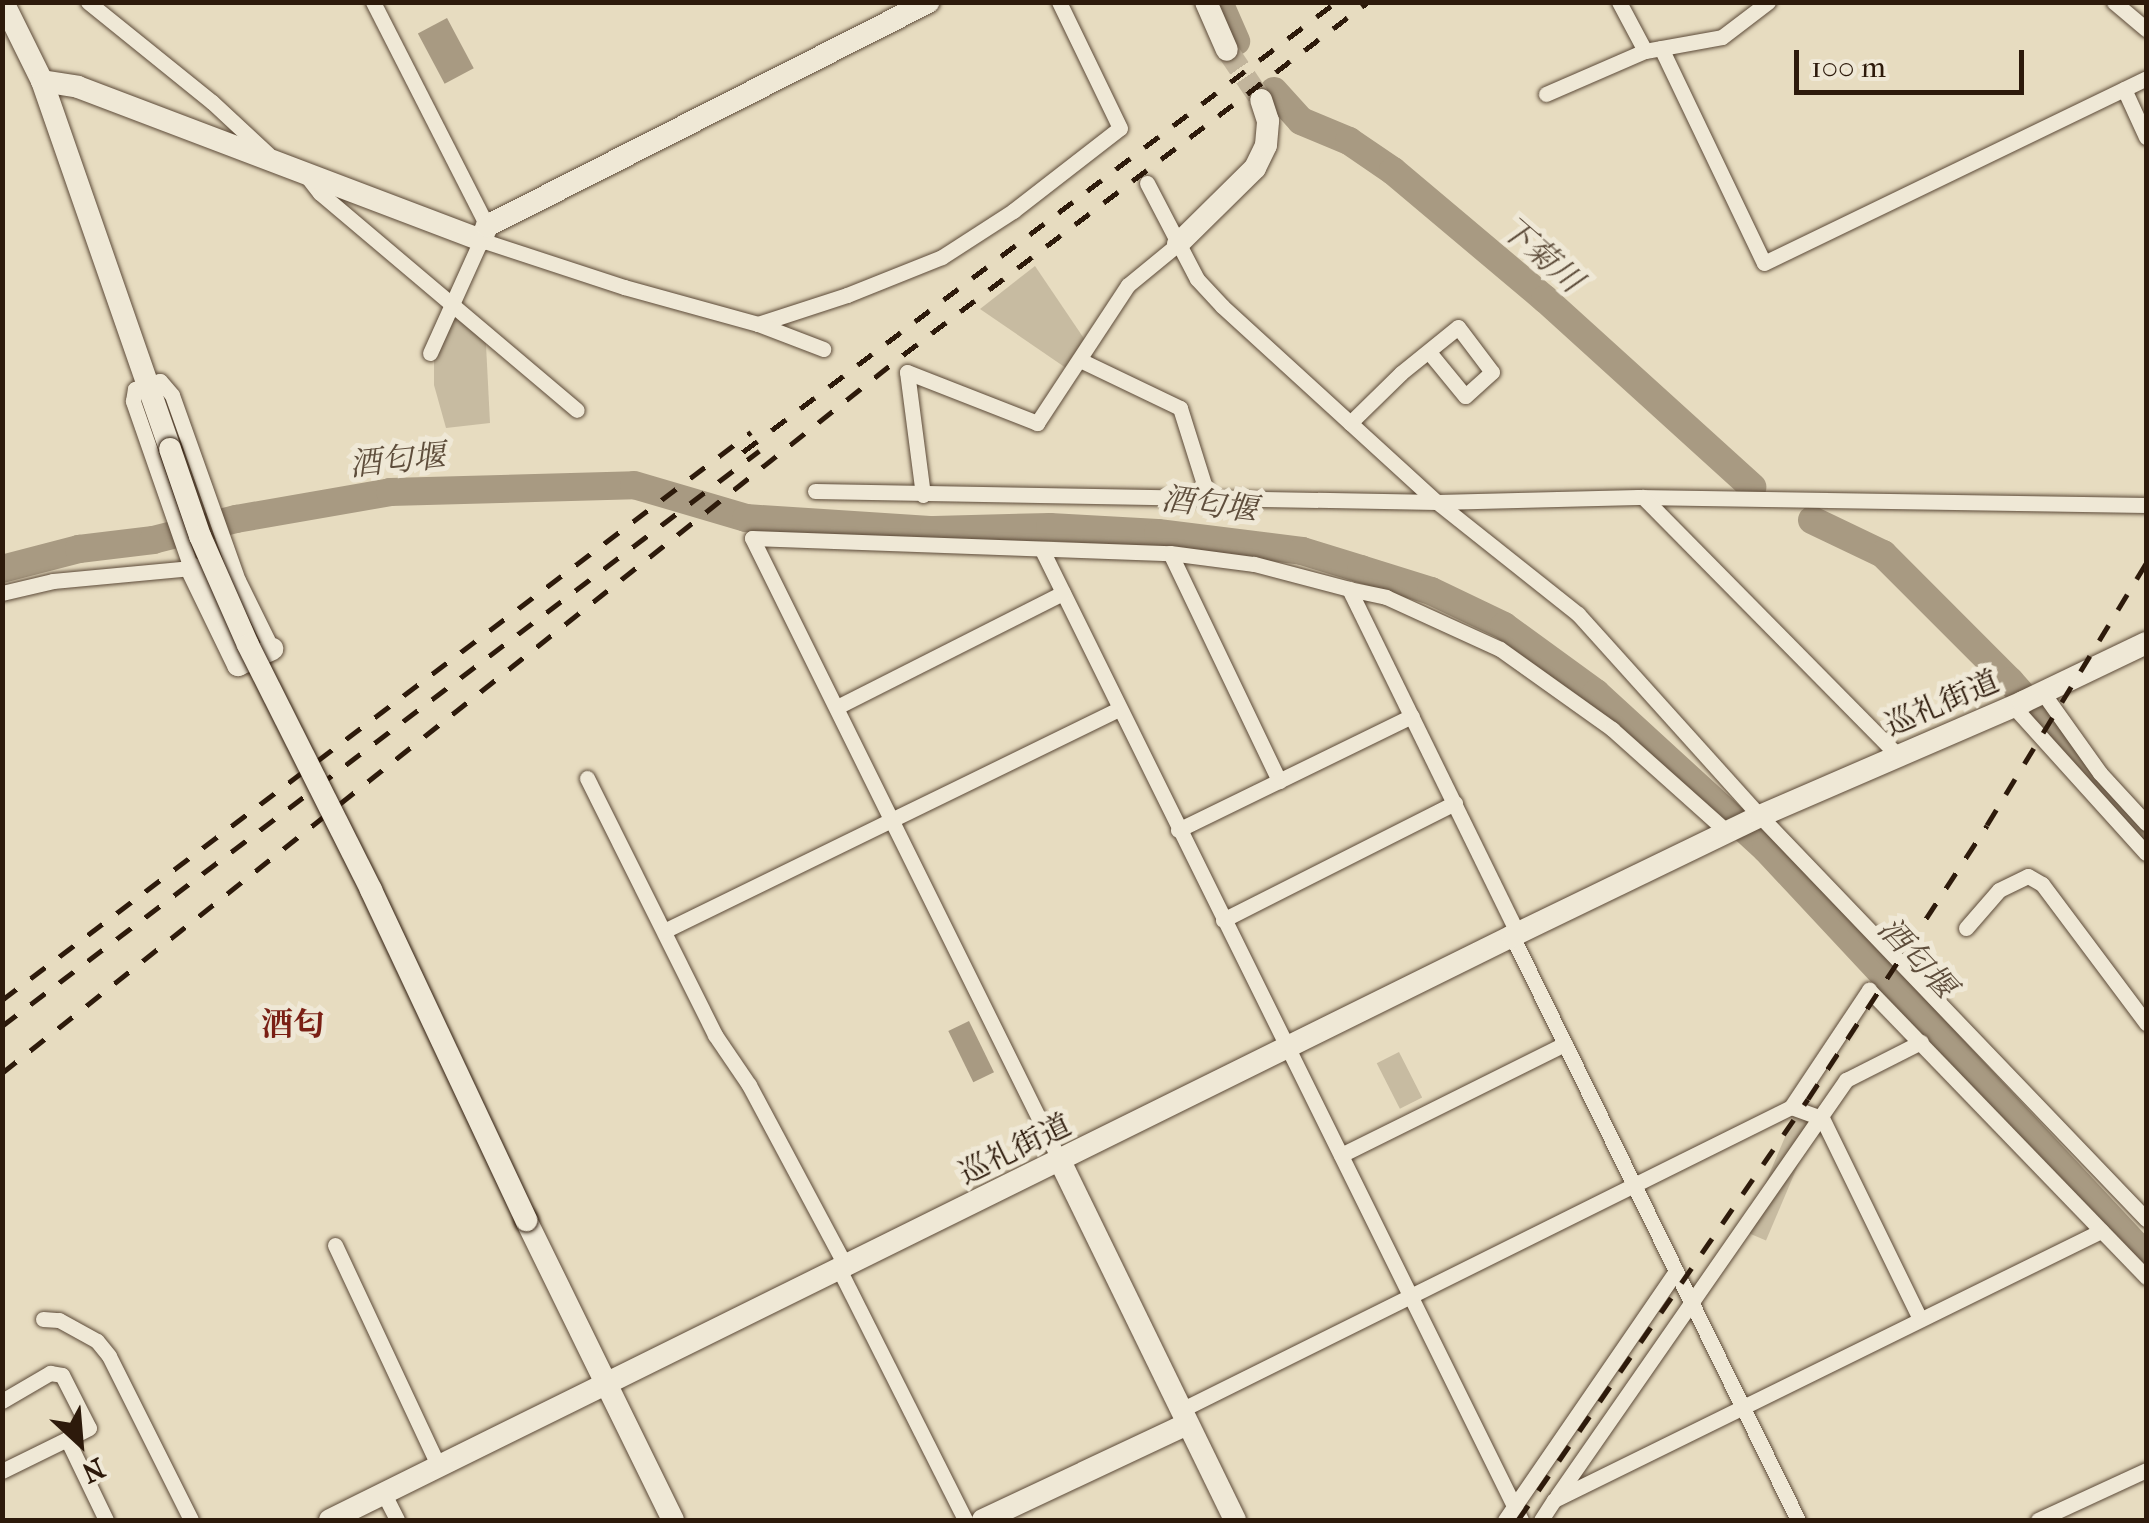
<!DOCTYPE html>
<html>
<head>
<meta charset="utf-8">
<style>
	body { margin:0 }
	#map { position:relative; width:2149px; height:1523px; overflow:hidden; background:#e7dcc0; font-family:"IM FELL French Canon","Noto Serif JP",serif }
	div>[style] { position:absolute }
	.green>* { inset:0; background:#c7bba1; transform-origin:0 0 }
	.water>* { inset:0; background:#a89a82; transform-origin:0 0 }
	.river>* { height:28px; margin:-14px; padding:0 14px; transform-origin:14px; border-radius:14px; background:#a89a82 }
	.secondary-tunnel>* { height:22px; margin-top:-11px; transform-origin:0; background:repeating-linear-gradient(90deg,#c2b59c 0 22px,transparent 0 33px) }
	.roads { filter:drop-shadow(0 0 2px #5c4a38) drop-shadow(0 0 2px #5c4a38) }
	.street>* { height:15px; margin:-7.5px; padding:0 7.5px; transform-origin:7.5px; border-radius:7.5px; background:#efe8d6 }
	.secondary>* { height:22px; margin:-11px; padding:0 11px; transform-origin:11px; border-radius:11px; background:#efe8d6 }
	.rail>* { height:5px; margin-top:-2.5px; transform-origin:0; background:repeating-linear-gradient(90deg,#2d1a0b 0 18px,transparent 0 36px) }
	.bridges { filter:drop-shadow(0 0 2px #2d1a0b) drop-shadow(0 0 2px #2d1a0b) }
	.secondary-bridge>* { height:22px; margin:-11px; padding:0 11px; transform-origin:11px; border-radius:11px; background:#efe8d6 }
	span { translate:-50% -50%; white-space:nowrap; text-align:center; line-height:1.15; -webkit-text-stroke:10px #efe8d6; paint-order:stroke }
	.street-label { font-size:30px; color:#2d1a0b }
	.water-label { font-size:32px; color:#5e4d3b; font-style:italic }
	.neighbourhood-label { font-size:32px; color:#7a1f14; font-weight:700 }
	.frame { position:absolute; inset:0; border:5px solid #2d1a0b; pointer-events:none }
	.north { position:absolute; left:30px; top:1393px; width:100px; height:100px; -webkit-text-stroke:8px #efe8d6; paint-order:stroke; rotate:154deg; font-size:28px; font-weight:700; line-height:40px; text-align:center; color:#2d1a0b }
	.north::after { content:''; display:block; margin:auto; width:35px; height:45px; background:#2d1a0b; clip-path:polygon(50% 0,100% 100%,50% 72%,0 100%) }
	.scale { position:absolute; left:1794px; top:50px; width:230px; height:45px; box-sizing:border-box; border:5px solid #2d1a0b; border-top:0; padding-left:12px; font-size:30px; line-height:35px; white-space:nowrap; color:#2d1a0b; -webkit-text-stroke:8px #efe8d6; paint-order:stroke }
</style>
</head>
<body>
<div id="map">
	<div class="green">
		<i style="clip-path:polygon(1035px 266px,1085px 340px,1066px 368px,980px 309px)"></i>
		<i style="clip-path:polygon(458px 302px,485px 325px,490px 423px,446px 428px,434px 385px,434px 355px)"></i>
		<i style="left:1399px;top:1052px;width:51px;height:25px;rotate:63deg"></i>
		<i style="left:1796px;top:1111px;width:23px;height:131px;rotate:23deg"></i>
	</div>
	<div class="water">
		<i style="left:447px;top:18px;width:57px;height:33px;rotate:62deg"></i>
		<i style="left:969px;top:1021px;width:57px;height:23px;rotate:64deg"></i>
	</div>
	<div class="river">
		<i style="left:1219px;top:2px;width:43px;rotate:66.4deg"></i>
		<i style="left:1274px;top:91px;width:40px;rotate:48deg"></i>
		<i style="left:1301px;top:121px;width:52px;rotate:22.6deg"></i>
		<i style="left:1349px;top:141px;width:53px;rotate:34.3deg"></i>
		<i style="left:1393px;top:171px;width:199px;rotate:40.1deg"></i>
		<i style="left:1545px;top:299px;width:280px;rotate:42.2deg"></i>
		<i style="left:1812px;top:520px;width:79px;rotate:25.6deg"></i>
		<i style="left:1883px;top:554px;width:180px;rotate:45deg"></i>
		<i style="left:2010px;top:681px;width:206px;rotate:48.7deg"></i>
		<i style="left:2px;top:569px;width:80px;rotate:-14.6deg"></i>
		<i style="left:79px;top:549px;width:75px;rotate:-6.9deg"></i>
		<i style="left:153px;top:540px;width:86px;rotate:-14.2deg"></i>
		<i style="left:236px;top:519px;width:156px;rotate:-9.9deg"></i>
		<i style="left:390px;top:492px;width:244px;rotate:-1.6deg"></i>
		<i style="left:634px;top:485px;width:117px;rotate:16.4deg"></i>
		<i style="left:746px;top:518px;width:188px;rotate:3.7deg"></i>
		<i style="left:934px;top:530px;width:116px;rotate:-1.5deg"></i>
		<i style="left:1050px;top:527px;width:108px;rotate:3.2deg"></i>
		<i style="left:1158px;top:533px;width:145px;rotate:7.1deg"></i>
		<i style="left:1302px;top:551px;width:62px;rotate:17deg"></i>
		<i style="left:1361px;top:569px;width:73px;rotate:17.4deg"></i>
		<i style="left:1431px;top:591px;width:81px;rotate:25.6deg"></i>
		<i style="left:1504px;top:626px;width:114px;rotate:36.1deg"></i>
		<i style="left:1596px;top:693px;width:231px;rotate:42.5deg"></i>
		<i style="left:1766px;top:849px;width:557px;rotate:46.96deg"></i>
	</div>
	<div class="secondary-tunnel">
		<i style="left:1227px;top:50px;width:60px;rotate:55.8deg"></i>
	</div>
	<div class="roads">
		<div class="street">
			<i style="left:88px;top:2px;width:159px;rotate:38.9deg"></i>
			<i style="left:212px;top:102px;width:76px;rotate:42.9deg"></i>
			<i style="left:373px;top:2px;width:251px;rotate:63deg"></i>
			<i style="left:1619px;top:2px;width:55px;rotate:62deg"></i>
			<i style="left:1645px;top:51px;width:78px;rotate:-10.3deg"></i>
			<i style="left:1722px;top:37px;width:58px;rotate:-37.3deg"></i>
			<i style="left:2114px;top:2px;width:42px;rotate:40.2deg"></i>
			<i style="left:1661px;top:48px;width:238px;rotate:64.4deg"></i>
			<i style="left:1764px;top:263px;width:424px;rotate:-25.8deg"></i>
			<i style="left:2124px;top:89px;width:53px;rotate:65.4deg"></i>
			<i style="left:1546px;top:94px;width:108px;rotate:-23.5deg"></i>
			<i style="left:305px;top:174px;width:24px;rotate:52deg"></i>
			<i style="left:320px;top:193px;width:336px;rotate:40.2deg"></i>
			<i style="left:1147px;top:183px;width:108px;rotate:62.5deg"></i>
			<i style="left:1197px;top:279px;width:37px;rotate:47deg"></i>
			<i style="left:1222px;top:306px;width:291px;rotate:42.4deg"></i>
			<i style="left:1437px;top:502px;width:180px;rotate:38.5deg"></i>
			<i style="left:1578px;top:614px;width:272px;rotate:48deg"></i>
			<i style="left:1760px;top:816px;width:558px;rotate:46.23deg"></i>
			<i style="left:758px;top:324px;width:94px;rotate:-18deg"></i>
			<i style="left:847px;top:295px;width:102px;rotate:-21.8deg"></i>
			<i style="left:942px;top:257px;width:85px;rotate:-32.9deg"></i>
			<i style="left:1013px;top:211px;width:135px;rotate:-37.8deg"></i>
			<i style="left:1120px;top:128px;width:140px;rotate:-115.8deg"></i>
			<i style="left:430px;top:353px;width:124px;rotate:-65.7deg"></i>
			<i style="left:481px;top:240px;width:151px;rotate:18.2deg"></i>
			<i style="left:624px;top:287px;width:139px;rotate:15.4deg"></i>
			<i style="left:758px;top:324px;width:70px;rotate:21deg"></i>
			<i style="left:1080px;top:360px;width:111px;rotate:25.6deg"></i>
			<i style="left:1180px;top:408px;width:93px;rotate:72.5deg"></i>
			<i style="left:1350px;top:423px;width:71px;rotate:-44.4deg"></i>
			<i style="left:1401px;top:373px;width:73px;rotate:-38.9deg"></i>
			<i style="left:1458px;top:327px;width:56px;rotate:52.9deg"></i>
			<i style="left:1492px;top:372px;width:36px;rotate:138deg"></i>
			<i style="left:1465px;top:396px;width:57px;rotate:-129.3deg"></i>
			<i style="left:815px;top:491px;width:622px;rotate:1.01deg"></i>
			<i style="left:1437px;top:502px;width:201px;rotate:-1.4deg"></i>
			<i style="left:1638px;top:497px;width:508px;rotate:0.9deg"></i>
			<i style="left:923px;top:495px;width:124px;rotate:-97.4deg"></i>
			<i style="left:907px;top:372px;width:140px;rotate:21.4deg"></i>
			<i style="left:1037px;top:423px;width:165px;rotate:-56.6deg"></i>
			<i style="left:1128px;top:285px;width:65px;rotate:-39.4deg"></i>
			<i style="left:1643px;top:497px;width:363px;rotate:45.4deg"></i>
			<i style="left:1042px;top:550px;width:1082px;rotate:63.72deg"></i>
			<i style="left:1170px;top:553px;width:253px;rotate:64.4deg"></i>
			<i style="left:1349px;top:589px;width:38px;rotate:12deg"></i>
			<i style="left:1386px;top:597px;width:125px;rotate:24.5deg"></i>
			<i style="left:1500px;top:649px;width:138px;rotate:35.5deg"></i>
			<i style="left:1612px;top:729px;width:154px;rotate:41.8deg"></i>
			<i style="left:2px;top:593px;width:52px;rotate:-13.2deg"></i>
			<i style="left:53px;top:581px;width:139px;rotate:-5.4deg"></i>
			<i style="left:191px;top:568px;width:177px;rotate:-109.2deg"></i>
			<i style="left:133px;top:401px;width:12px;rotate:-81deg"></i>
			<i style="left:135px;top:389px;width:26px;rotate:-18deg"></i>
			<i style="left:160px;top:381px;width:18px;rotate:49deg"></i>
			<i style="left:172px;top:395px;width:196px;rotate:70.4deg"></i>
			<i style="left:238px;top:580px;width:77px;rotate:63.8deg"></i>
			<i style="left:2043px;top:693px;width:98px;rotate:54.5deg"></i>
			<i style="left:2100px;top:773px;width:68px;rotate:47.4deg"></i>
			<i style="left:2013px;top:706px;width:198px;rotate:47.9deg"></i>
			<i style="left:837px;top:707px;width:253px;rotate:-26.8deg"></i>
			<i style="left:587px;top:778px;width:287px;rotate:63.5deg"></i>
			<i style="left:715px;top:1035px;width:60px;rotate:55.8deg"></i>
			<i style="left:749px;top:1085px;width:206px;rotate:61.9deg"></i>
			<i style="left:1178px;top:830px;width:260px;rotate:-26deg"></i>
			<i style="left:1223px;top:920px;width:260px;rotate:-26.8deg"></i>
			<i style="left:1966px;top:928px;width:50px;rotate:-49deg"></i>
			<i style="left:1999px;top:890px;width:32px;rotate:-26deg"></i>
			<i style="left:2028px;top:876px;width:16px;rotate:30deg"></i>
			<i style="left:2042px;top:884px;width:174px;rotate:53.2deg"></i>
			<i style="left:664px;top:931px;width:506px;rotate:-26.01deg"></i>
			<i style="left:1512px;top:936px;width:650px;rotate:63.91deg"></i>
			<i style="left:1791px;top:1107px;width:33px;rotate:20deg"></i>
			<i style="left:1822px;top:1118px;width:224px;rotate:64deg"></i>
			<i style="left:1341px;top:1155px;width:250px;rotate:-26.4deg"></i>
			<i style="left:1060px;top:1161px;width:695px;rotate:-116.31deg"></i>
			<i style="left:752px;top:538px;width:418px;rotate:2.1deg"></i>
			<i style="left:1170px;top:553px;width:85px;rotate:7.5deg"></i>
			<i style="left:1254px;top:564px;width:98px;rotate:14.7deg"></i>
			<i style="left:1349px;top:589px;width:384px;rotate:63.9deg"></i>
			<i style="left:335px;top:1245px;width:245px;rotate:64.9deg"></i>
			<i style="left:840px;top:1271px;width:279px;rotate:63.3deg"></i>
			<i style="left:43px;top:1319px;width:16px;rotate:4deg"></i>
			<i style="left:59px;top:1320px;width:43px;rotate:28.9deg"></i>
			<i style="left:97px;top:1341px;width:19px;rotate:51deg"></i>
			<i style="left:109px;top:1356px;width:183px;rotate:63.4deg"></i>
			<i style="left:2px;top:1401px;width:56px;rotate:-30.3deg"></i>
			<i style="left:50px;top:1373px;width:12px;rotate:9deg"></i>
			<i style="left:62px;top:1375px;width:59px;rotate:63deg"></i>
			<i style="left:89px;top:1428px;width:25px;rotate:153deg"></i>
			<i style="left:1181px;top:1410px;width:681px;rotate:-26.41deg"></i>
			<i style="left:1791px;top:1107px;width:141px;rotate:-56.3deg"></i>
			<i style="left:1869px;top:990px;width:399px;rotate:46deg"></i>
			<i style="left:2px;top:1471px;width:72px;rotate:-26.2deg"></i>
			<i style="left:67px;top:1439px;width:90px;rotate:64.3deg"></i>
			<i style="left:384px;top:1494px;width:29px;rotate:63deg"></i>
			<i style="left:1557px;top:1496px;width:507px;rotate:-55.21deg"></i>
			<i style="left:1846px;top:1080px;width:84px;rotate:-26.9deg"></i>
			<i style="left:1505px;top:1520px;width:302px;rotate:-55.5deg"></i>
			<i style="left:1541px;top:1520px;width:24px;rotate:-57deg"></i>
			<i style="left:1554px;top:1500px;width:610px;rotate:-26.19deg"></i>
			<i style="left:2038px;top:1520px;width:119px;rotate:-24.8deg"></i>
		</div>
		<div class="secondary">
			<i style="left:3px;top:2px;width:88px;rotate:63.7deg"></i>
			<i style="left:42px;top:81px;width:390px;rotate:70.8deg"></i>
			<i style="left:1206px;top:2px;width:52px;rotate:66.4deg"></i>
			<i style="left:42px;top:81px;width:36px;rotate:9deg"></i>
			<i style="left:78px;top:87px;width:431px;rotate:20.8deg"></i>
			<i style="left:481px;top:240px;width:15px;rotate:-67deg"></i>
			<i style="left:487px;top:226px;width:495px;rotate:-26.9deg"></i>
			<i style="left:1178px;top:244px;width:108px;rotate:-44.6deg"></i>
			<i style="left:1255px;top:168px;width:25px;rotate:-64deg"></i>
			<i style="left:1266px;top:145px;width:24px;rotate:-85deg"></i>
			<i style="left:1268px;top:121px;width:22px;rotate:-108deg"></i>
			<i style="left:191px;top:568px;width:108px;rotate:64.1deg"></i>
			<i style="left:238px;top:665px;width:38px;rotate:-25deg"></i>
			<i style="left:1060px;top:1161px;width:399px;rotate:64deg"></i>
			<i style="left:526px;top:1220px;width:334px;rotate:63.9deg"></i>
			<i style="left:330px;top:1520px;width:1318px;rotate:-26.29deg"></i>
			<i style="left:1512px;top:936px;width:276px;rotate:-25.8deg"></i>
			<i style="left:1760px;top:816px;width:287px;rotate:-23.4deg"></i>
			<i style="left:2023px;top:702px;width:136px;rotate:-25.6deg"></i>
			<i style="left:983px;top:1520px;width:225px;rotate:-25.2deg"></i>
		</div>
	</div>
	<div class="rail">
		<i style="left:743px;top:452px;width:744px;rotate:-37.19deg"></i>
		<i style="left:2px;top:1000px;width:940px;rotate:-37.17deg"></i>
		<i style="left:2px;top:1026px;width:951px;rotate:-37.22deg"></i>
		<i style="left:2px;top:1073px;width:1152px;rotate:-38.55deg"></i>
		<i style="left:903px;top:355px;width:584px;rotate:-37.2deg"></i>
		<i style="left:1518px;top:1520px;width:511px;rotate:-55.44deg"></i>
		<i style="left:1808px;top:1099px;width:327px;rotate:-56.8deg"></i>
		<i style="left:1987px;top:825px;width:306px;rotate:-58.7deg"></i>
	</div>
	<div class="bridges">
		<div class="secondary-bridge">
			<i style="left:170px;top:449px;width:92px;rotate:71deg"></i>
			<i style="left:200px;top:536px;width:119px;rotate:66.2deg"></i>
			<i style="left:248px;top:645px;width:274px;rotate:63.3deg"></i>
			<i style="left:371px;top:890px;width:365px;rotate:64.8deg"></i>
		</div>
	</div>
	<div class="street-label">
		<span style="left:1942px;top:704px;rotate:-23deg">巡礼街道</span>
		<span style="left:1015px;top:1150px;rotate:-26deg">巡礼街道</span>
	</div>
	<div class="water-label">
		<span style="left:1541px;top:255px;rotate:41deg">下菊川</span>
		<span style="left:397px;top:461px;rotate:-6deg">酒匂堰</span>
		<span style="left:1209px;top:505px;rotate:7deg">酒匂堰</span>
		<span style="left:1916px;top:958px;rotate:47deg">酒匂堰</span>
	</div>
	<div class="neighbourhood-label">
		<span style="left:293px;top:1025px">酒匂</span>
	</div>
	<div class="frame"></div>
	<div class="north">N</div>
	<div class="scale">100 m</div>
</div>
</body>
</html>
